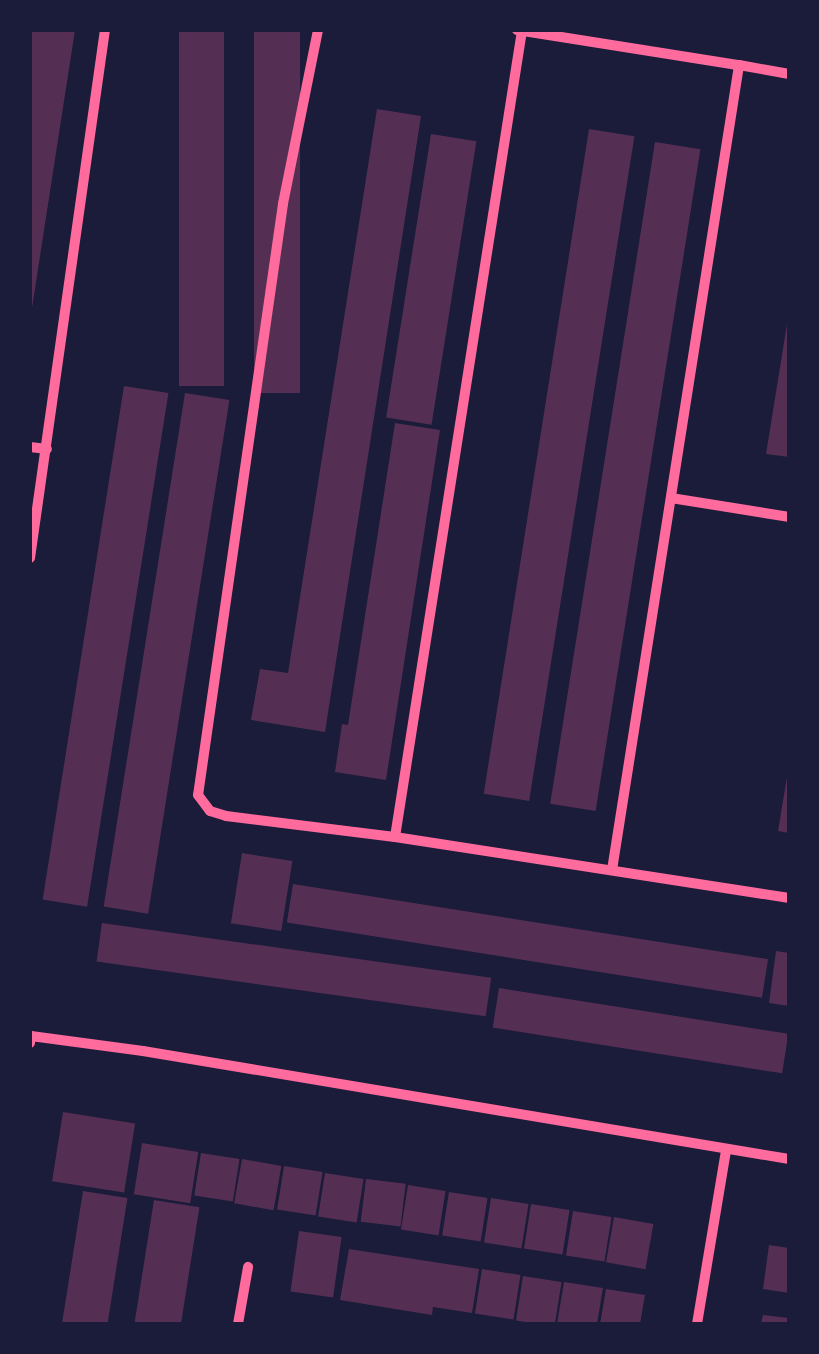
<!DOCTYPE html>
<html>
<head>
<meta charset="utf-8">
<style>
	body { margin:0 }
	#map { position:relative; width:819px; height:1354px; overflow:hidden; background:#1b1b3a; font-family:Rubik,sans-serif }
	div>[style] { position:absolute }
	.building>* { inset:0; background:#542f53; transform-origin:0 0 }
	.minor>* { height:10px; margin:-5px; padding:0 5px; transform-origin:5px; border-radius:5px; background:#ff6b9d }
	span { translate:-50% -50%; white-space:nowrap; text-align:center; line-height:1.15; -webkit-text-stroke:8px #1b1b3a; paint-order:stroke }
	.frame { position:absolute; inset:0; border:32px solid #1b1b3a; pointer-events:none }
</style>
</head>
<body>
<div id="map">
	<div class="building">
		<i style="clip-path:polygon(30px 30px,75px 30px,32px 308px,30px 307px)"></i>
		<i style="left:179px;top:30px;width:45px;height:356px"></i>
		<i style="left:254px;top:30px;width:46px;height:363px"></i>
		<i style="clip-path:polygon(377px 109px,421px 116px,325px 732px,251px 720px,260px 669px,288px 673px)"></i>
		<i style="left:589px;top:129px;width:46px;height:673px;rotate:9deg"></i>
		<i style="left:431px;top:134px;width:46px;height:287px;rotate:9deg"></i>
		<i style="left:655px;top:142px;width:46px;height:670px;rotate:9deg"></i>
		<i style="clip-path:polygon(787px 324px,789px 324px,789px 457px,766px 454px)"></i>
		<i style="left:124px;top:386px;width:45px;height:520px;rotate:9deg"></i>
		<i style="left:185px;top:393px;width:45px;height:520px;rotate:9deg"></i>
		<i style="clip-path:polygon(395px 423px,440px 430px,386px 780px,335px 772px,342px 724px,348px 725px)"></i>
		<i style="clip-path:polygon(787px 777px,789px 777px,789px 833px,778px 831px)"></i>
		<i style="left:242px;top:853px;width:51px;height:71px;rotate:9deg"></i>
		<i style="left:293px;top:884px;width:481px;height:39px;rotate:9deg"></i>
		<i style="left:102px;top:923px;width:393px;height:39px;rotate:8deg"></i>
		<i style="clip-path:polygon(776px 951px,789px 953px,789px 1006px,769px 1003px)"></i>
		<i style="left:499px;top:988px;width:293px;height:40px;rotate:9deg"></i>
		<i style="left:63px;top:1112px;width:73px;height:70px;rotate:9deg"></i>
		<i style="left:142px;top:1143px;width:57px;height:52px;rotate:9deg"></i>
		<i style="left:201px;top:1153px;width:39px;height:43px;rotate:9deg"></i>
		<i style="left:242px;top:1159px;width:40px;height:45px;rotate:10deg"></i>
		<i style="left:284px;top:1166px;width:39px;height:44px;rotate:9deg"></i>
		<i style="left:325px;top:1173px;width:39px;height:44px;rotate:9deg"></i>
		<i style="left:366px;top:1179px;width:40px;height:43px;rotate:7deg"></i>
		<i style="left:408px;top:1185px;width:38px;height:45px;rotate:9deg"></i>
		<i style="left:83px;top:1191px;width:45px;height:134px;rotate:9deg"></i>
		<i style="left:449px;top:1192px;width:39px;height:44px;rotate:9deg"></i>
		<i style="left:491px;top:1198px;width:38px;height:45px;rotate:9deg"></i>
		<i style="left:154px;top:1200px;width:46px;height:125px;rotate:9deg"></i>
		<i style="left:531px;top:1204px;width:39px;height:45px;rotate:9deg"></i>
		<i style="left:573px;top:1211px;width:39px;height:45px;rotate:9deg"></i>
		<i style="left:614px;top:1217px;width:40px;height:46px;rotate:10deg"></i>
		<i style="left:299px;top:1231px;width:43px;height:61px;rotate:8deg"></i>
		<i style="clip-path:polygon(769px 1245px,789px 1248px,789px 1293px,763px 1289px)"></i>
		<i style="clip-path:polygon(349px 1249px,479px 1269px,472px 1313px,433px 1307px,432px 1315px,340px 1300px)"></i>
		<i style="left:482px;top:1269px;width:39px;height:45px;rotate:9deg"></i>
		<i style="left:523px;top:1276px;width:39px;height:45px;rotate:9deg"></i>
		<i style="clip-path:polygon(564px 1282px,603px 1288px,597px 1324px,557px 1324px)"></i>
		<i style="clip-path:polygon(606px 1289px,645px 1295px,640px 1324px,600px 1324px)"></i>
		<i style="clip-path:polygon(763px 1315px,789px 1318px,789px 1324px,761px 1324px)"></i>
	</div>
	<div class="minor">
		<i style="left:318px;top:30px;width:177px;rotate:101.4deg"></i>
		<i style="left:283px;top:204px;width:597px;rotate:98.18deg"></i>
		<i style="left:198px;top:795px;width:20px;rotate:53deg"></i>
		<i style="left:210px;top:811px;width:17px;rotate:17deg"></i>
		<i style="left:226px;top:816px;width:170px;rotate:7.1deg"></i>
		<i style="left:395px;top:837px;width:399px;rotate:8.8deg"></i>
		<i style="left:517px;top:30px;width:225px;rotate:9deg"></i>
		<i style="left:30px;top:447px;width:17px;rotate:7deg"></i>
		<i style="left:671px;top:498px;width:120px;rotate:9.1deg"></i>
		<i style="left:30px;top:558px;width:533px;rotate:-81.92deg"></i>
		<i style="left:395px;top:837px;width:816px;rotate:-81.05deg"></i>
		<i style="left:612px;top:870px;width:815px;rotate:-81.03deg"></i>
		<i style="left:739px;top:65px;width:51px;rotate:10.2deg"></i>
		<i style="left:30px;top:1043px;width:7px;rotate:-82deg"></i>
		<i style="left:31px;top:1036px;width:113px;rotate:7.6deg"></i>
		<i style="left:143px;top:1051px;width:655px;rotate:9.49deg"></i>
		<i style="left:238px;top:1324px;width:58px;rotate:-80deg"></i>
		<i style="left:697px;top:1324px;width:175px;rotate:-80.5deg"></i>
	</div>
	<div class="frame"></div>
</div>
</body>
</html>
